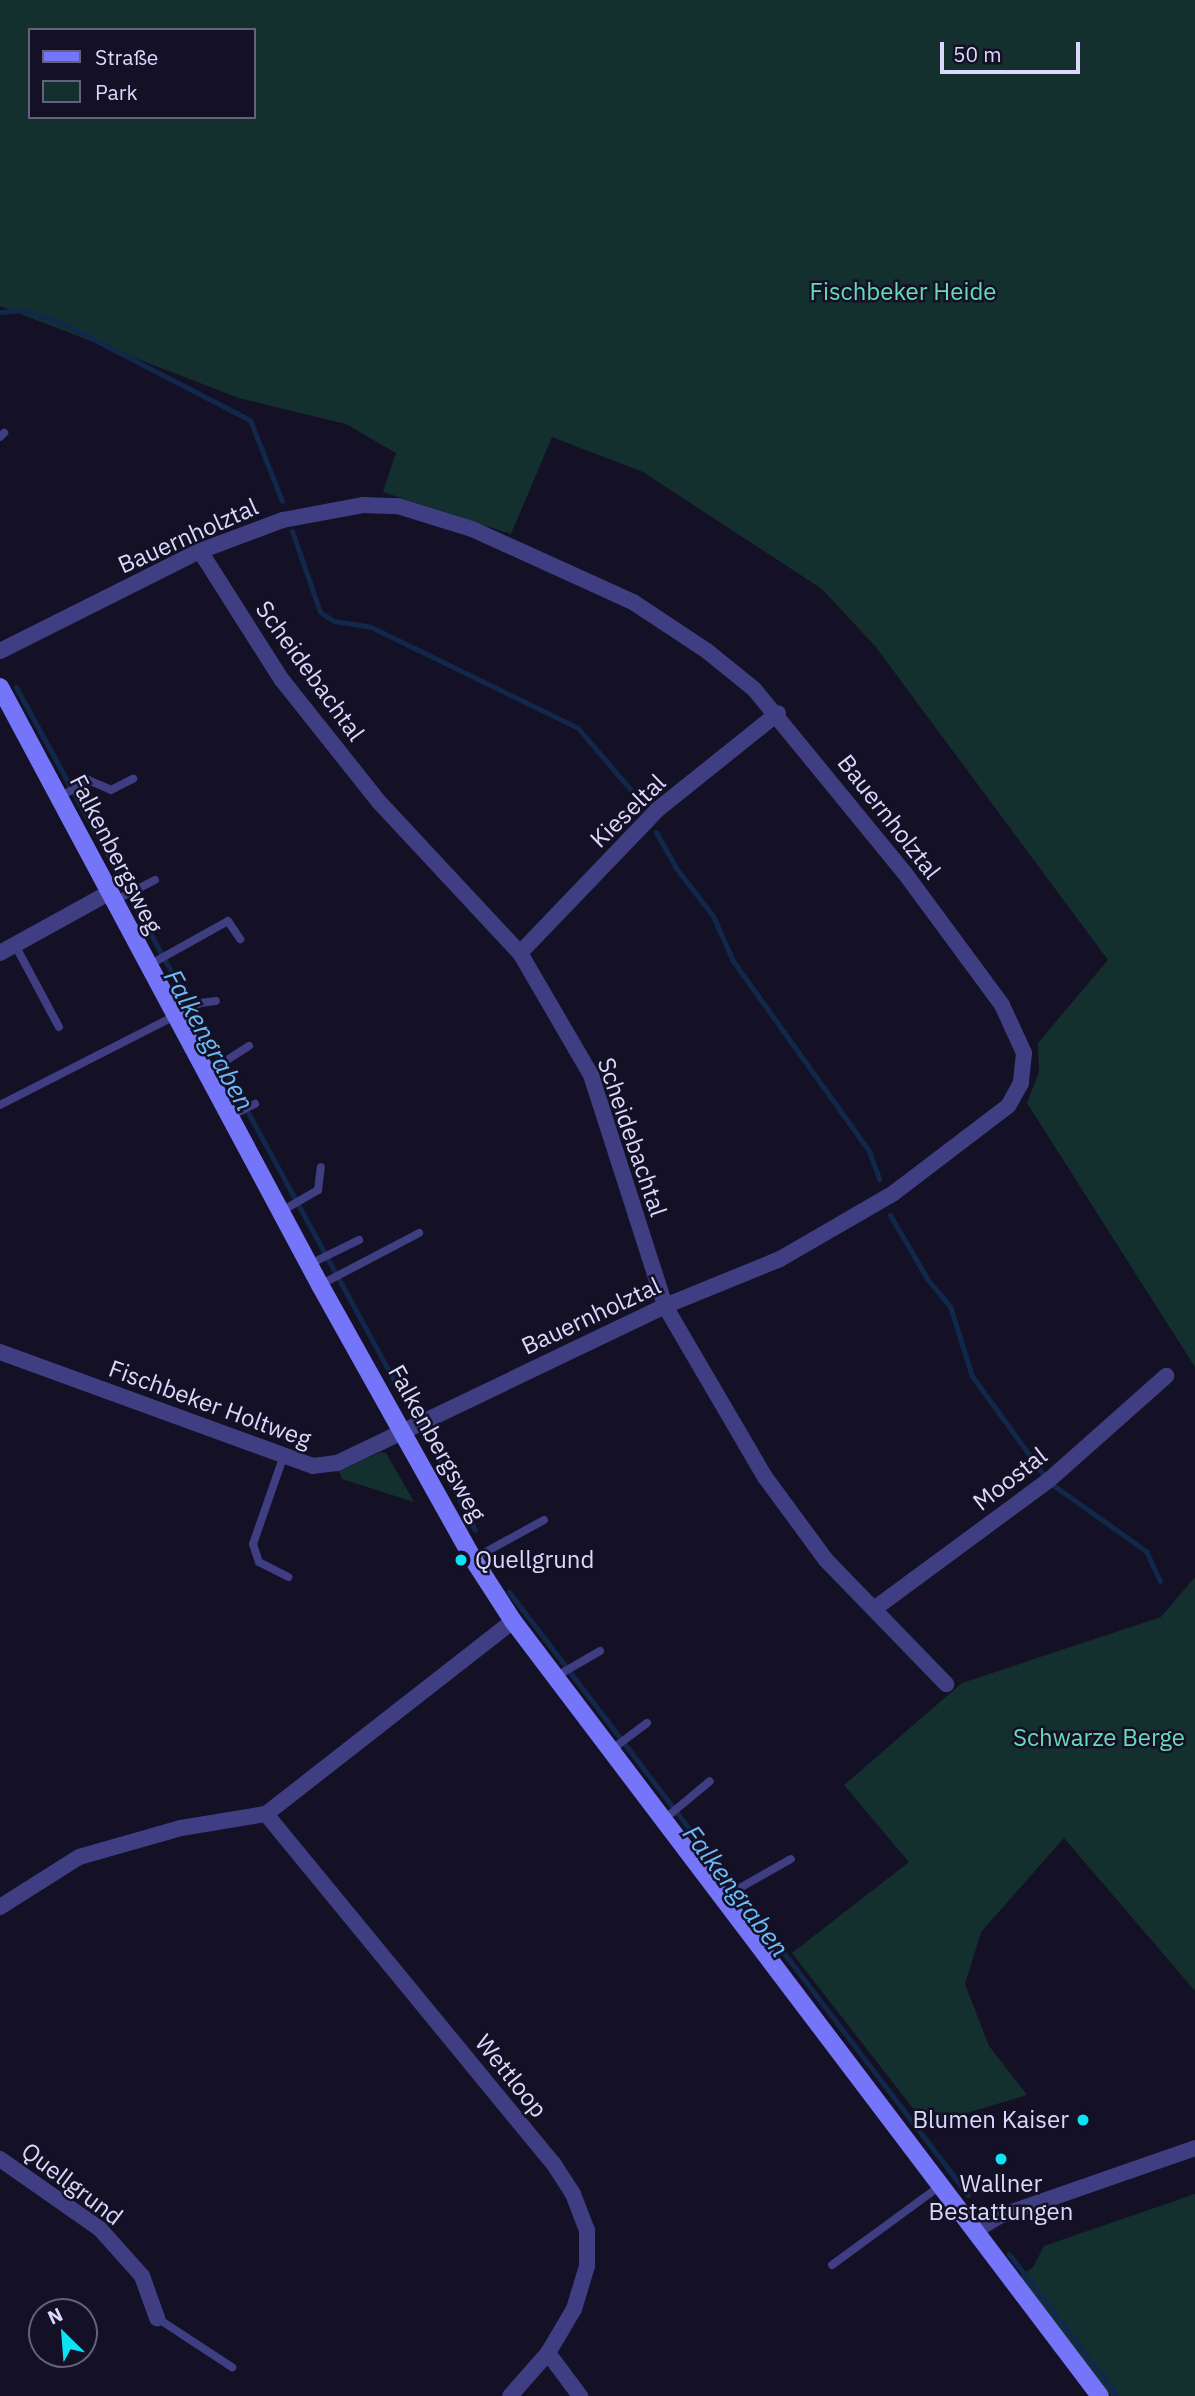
<!DOCTYPE html>
<html>
<head>
<meta charset="utf-8">
<style>
	body { margin:0 }
	#map { position:relative; width:1195px; height:2396px; overflow:hidden; background:#141126; font-family:"IBM Plex Sans",sans-serif }
	div>[style] { position:absolute }
	.green>* { inset:0; background:#14302e }
	.stream>* { height:5px; margin:-2.5px; padding:0 2.5px; transform-origin:2.5px; border-radius:2.5px; background:#11284a }
	.lane>* { height:8px; margin:-4px; padding:0 4px; transform-origin:4px; border-radius:4px; background:#3f3e83 }
	.street>* { height:16px; margin:-8px; padding:0 8px; transform-origin:8px; border-radius:8px; background:#3f3e83 }
	.secondary>* { height:18px; margin:-9px; padding:0 9px; transform-origin:9px; border-radius:9px; background:#7475f8 }
	.dots>* { width:19px; height:19px; translate:-50% -50%; box-sizing:border-box; border:4px solid #141126; border-radius:50% }
	span { translate:-50% -50%; white-space:nowrap; text-align:center; line-height:1.15; -webkit-text-stroke:5px #141126; paint-order:stroke }
	.park-label { font-size:24px; color:#67daba }
	.street-label { font-size:24px; color:#dbd8fd }
	.poi-label { font-size:24px; color:#dbd8fd }
	.left { translate:0 -50%; text-align:left }
	.right { translate:-100% -50%; text-align:right }
	.water-label { font-size:26px; color:#6bbbf8; font-style:italic }
	.legend { position:absolute; left:28px; top:28px; width:228px; height:91px; box-sizing:border-box; background:#141126; border:2px solid #64617c; margin:0; padding:9px 12px; list-style:none; font-size:21px; color:#dbd8fd }
	.legend li { display:flex; align-items:center; gap:14px; height:35px }
	.legend b { width:35px; border:2px solid #64617c }
	.north { position:absolute; left:28px; top:2298px; width:70px; height:70px; box-sizing:border-box; background:#141126; border:2px solid #64617c; border-radius:50%; rotate:335deg; font-size:19px; font-weight:700; line-height:28px; text-align:center; color:#dbd8fd }
	.north::after { content:''; display:block; margin:auto; width:24px; height:32px; background:#0ee3f3; clip-path:polygon(50% 0,100% 100%,50% 72%,0 100%) }
	.scale { position:absolute; left:940px; top:42px; width:140px; height:32px; box-sizing:border-box; border:4px solid #dbd8fd; border-top:0; padding-left:9px; font-size:21px; line-height:24px; white-space:nowrap; color:#dbd8fd; -webkit-text-stroke:5px #141126; paint-order:stroke }
</style>
</head>
<body>
<div id="map">
	<div class="green">
		<i style="clip-path:polygon(evenodd,0 0,1195px 0,1195px 1367px,1027px 1103px,1039px 1072px,1038px 1043px,1108px 960px,875px 646px,822px 589px,643px 472px,552px 437px,511px 534px,383px 492px,396px 453px,346px 424px,239px 398px,0 306px,0 0,30px 30px,254px 30px,254px 117px,30px 117px,30px 30px)"></i>
		<i style="clip-path:polygon(381px 1452px,386px 1453px,414px 1502px,342px 1479px,339px 1471px)"></i>
		<i style="clip-path:polygon(1195px 1577px,1195px 1991px,1064px 1838px,981px 1932px,965px 1984px,989px 2046px,1027px 2095px,926px 2125px,792px 1953px,909px 1862px,844px 1785px,962px 1683px,1161px 1617px)"></i>
		<i style="clip-path:polygon(1195px 2194px,1195px 2396px,1111px 2396px,1020px 2276px,1033px 2267px,1044px 2246px)"></i>
	</div>
	<div class="stream">
		<i style="left:0;top:312px;width:24px;rotate:-5deg"></i>
		<i style="left:24px;top:310px;width:45px;rotate:19.7deg"></i>
		<i style="left:66px;top:325px;width:207px;rotate:27.3deg"></i>
		<i style="left:250px;top:420px;width:87px;rotate:68.4deg"></i>
		<i style="left:292px;top:531px;width:86px;rotate:70.9deg"></i>
		<i style="left:320px;top:612px;width:17px;rotate:33deg"></i>
		<i style="left:334px;top:621px;width:37px;rotate:9deg"></i>
		<i style="left:371px;top:627px;width:230px;rotate:26deg"></i>
		<i style="left:578px;top:728px;width:99px;rotate:49.5deg"></i>
		<i style="left:16px;top:687px;width:804px;rotate:61.4deg"></i>
		<i style="left:656px;top:832px;width:41px;rotate:60.9deg"></i>
		<i style="left:676px;top:868px;width:61px;rotate:52.4deg"></i>
		<i style="left:713px;top:916px;width:49px;rotate:66deg"></i>
		<i style="left:733px;top:961px;width:234px;rotate:54.4deg"></i>
		<i style="left:869px;top:1151px;width:30px;rotate:70deg"></i>
		<i style="left:890px;top:1215px;width:75px;rotate:59.7deg"></i>
		<i style="left:928px;top:1280px;width:34px;rotate:50deg"></i>
		<i style="left:950px;top:1306px;width:73px;rotate:72.6deg"></i>
		<i style="left:972px;top:1376px;width:126px;rotate:54deg"></i>
		<i style="left:438px;top:1459px;width:80px;rotate:62.5deg"></i>
		<i style="left:1050px;top:1483px;width:118px;rotate:35.3deg"></i>
		<i style="left:1146px;top:1551px;width:33px;rotate:65deg"></i>
		<i style="left:509px;top:1592px;width:758px;rotate:52.72deg"></i>
		<i style="left:1009px;top:2254px;width:179px;rotate:52.5deg"></i>
	</div>
	<div class="lane">
		<i style="left:0;top:437px;width:6px;rotate:-45deg"></i>
		<i style="left:60px;top:797px;width:33px;rotate:-31deg"></i>
		<i style="left:88px;top:780px;width:25px;rotate:23deg"></i>
		<i style="left:111px;top:790px;width:25px;rotate:-27deg"></i>
		<i style="left:114px;top:901px;width:46px;rotate:-27.1deg"></i>
		<i style="left:15px;top:945px;width:93px;rotate:61.8deg"></i>
		<i style="left:149px;top:965px;width:90px;rotate:-29.1deg"></i>
		<i style="left:228px;top:921px;width:22px;rotate:56deg"></i>
		<i style="left:207px;top:1073px;width:50px;rotate:-32.7deg"></i>
		<i style="left:0;top:1105px;width:225px;rotate:-27deg"></i>
		<i style="left:200px;top:1003px;width:16px;rotate:-7deg"></i>
		<i style="left:231px;top:1116px;width:27px;rotate:-27deg"></i>
		<i style="left:280px;top:1212px;width:44px;rotate:-30.1deg"></i>
		<i style="left:318px;top:1190px;width:23px;rotate:-83deg"></i>
		<i style="left:308px;top:1265px;width:57px;rotate:-26.1deg"></i>
		<i style="left:320px;top:1285px;width:112px;rotate:-27.7deg"></i>
		<i style="left:284px;top:1455px;width:94px;rotate:109.2deg"></i>
		<i style="left:253px;top:1544px;width:19px;rotate:72deg"></i>
		<i style="left:259px;top:1562px;width:33px;rotate:27deg"></i>
		<i style="left:473px;top:1559px;width:81px;rotate:-28.8deg"></i>
		<i style="left:555px;top:1677px;width:52px;rotate:-30deg"></i>
		<i style="left:611px;top:1750px;width:45px;rotate:-36.9deg"></i>
		<i style="left:662px;top:1821px;width:62px;rotate:-39.8deg"></i>
		<i style="left:722px;top:1898px;width:79px;rotate:-29.5deg"></i>
		<i style="left:832px;top:2265px;width:134px;rotate:-36.2deg"></i>
		<i style="left:157px;top:2318px;width:90px;rotate:33.2deg"></i>
	</div>
	<div class="street">
		<i style="left:200px;top:551px;width:153px;rotate:57.6deg"></i>
		<i style="left:282px;top:680px;width:157px;rotate:51.5deg"></i>
		<i style="left:380px;top:803px;width:205px;rotate:47deg"></i>
		<i style="left:520px;top:953px;width:141px;rotate:59.8deg"></i>
		<i style="left:591px;top:1075px;width:243px;rotate:72.2deg"></i>
		<i style="left:665px;top:1306px;width:198px;rotate:59.7deg"></i>
		<i style="left:765px;top:1477px;width:103px;rotate:53.7deg"></i>
		<i style="left:826px;top:1560px;width:173px;rotate:45.9deg"></i>
		<i style="left:0;top:651px;width:224px;rotate:-26.6deg"></i>
		<i style="left:200px;top:551px;width:89px;rotate:-20.5deg"></i>
		<i style="left:283px;top:520px;width:81px;rotate:-10.6deg"></i>
		<i style="left:363px;top:505px;width:35px;rotate:2deg"></i>
		<i style="left:398px;top:506px;width:77px;rotate:17.3deg"></i>
		<i style="left:472px;top:529px;width:177px;rotate:24.4deg"></i>
		<i style="left:633px;top:602px;width:89px;rotate:33.5deg"></i>
		<i style="left:707px;top:651px;width:60px;rotate:39deg"></i>
		<i style="left:754px;top:689px;width:237px;rotate:50.7deg"></i>
		<i style="left:904px;top:872px;width:165px;rotate:53.6deg"></i>
		<i style="left:1002px;top:1005px;width:53px;rotate:65.4deg"></i>
		<i style="left:1024px;top:1053px;width:30px;rotate:96deg"></i>
		<i style="left:1021px;top:1083px;width:26px;rotate:119deg"></i>
		<i style="left:1008px;top:1106px;width:143px;rotate:142.7deg"></i>
		<i style="left:894px;top:1193px;width:132px;rotate:149.9deg"></i>
		<i style="left:780px;top:1259px;width:124px;rotate:157.8deg"></i>
		<i style="left:665px;top:1306px;width:364px;rotate:154.4deg"></i>
		<i style="left:337px;top:1463px;width:24px;rotate:173deg"></i>
		<i style="left:313px;top:1466px;width:333px;rotate:-160deg"></i>
		<i style="left:0;top:953px;width:122px;rotate:-28.9deg"></i>
		<i style="left:520px;top:953px;width:198px;rotate:-46.2deg"></i>
		<i style="left:657px;top:810px;width:155px;rotate:-38.7deg"></i>
		<i style="left:874px;top:1609px;width:217px;rotate:-36.4deg"></i>
		<i style="left:1049px;top:1480px;width:157px;rotate:-41.6deg"></i>
		<i style="left:266px;top:1814px;width:452px;rotate:50.6deg"></i>
		<i style="left:553px;top:2163px;width:37px;rotate:57deg"></i>
		<i style="left:573px;top:2194px;width:39px;rotate:69deg"></i>
		<i style="left:587px;top:2230px;width:36px;rotate:90deg"></i>
		<i style="left:587px;top:2266px;width:45px;rotate:106.8deg"></i>
		<i style="left:574px;top:2309px;width:51px;rotate:120.6deg"></i>
		<i style="left:548px;top:2353px;width:57px;rotate:131.5deg"></i>
		<i style="left:0;top:1907px;width:93px;rotate:-32.3deg"></i>
		<i style="left:79px;top:1857px;width:106px;rotate:-15.9deg"></i>
		<i style="left:181px;top:1828px;width:86px;rotate:-9.4deg"></i>
		<i style="left:266px;top:1814px;width:313px;rotate:-38deg"></i>
		<i style="left:0;top:2159px;width:122px;rotate:35deg"></i>
		<i style="left:100px;top:2229px;width:63px;rotate:48.2deg"></i>
		<i style="left:142px;top:2276px;width:45px;rotate:70.3deg"></i>
		<i style="left:975px;top:2231px;width:26px;rotate:-32deg"></i>
		<i style="left:997px;top:2217px;width:210px;rotate:-19.2deg"></i>
		<i style="left:548px;top:2353px;width:54px;rotate:53.3deg"></i>
	</div>
	<div class="secondary">
		<i style="left:0;top:687px;width:678px;rotate:61.85deg"></i>
		<i style="left:320px;top:1285px;width:314px;rotate:60.8deg"></i>
		<i style="left:473px;top:1559px;width:74px;rotate:57.2deg"></i>
		<i style="left:513px;top:1621px;width:972px;rotate:52.86deg"></i>
	</div>
	<div class="dots">
		<i style="left:461px;top:1560px;background:#0ee3f3"></i>
		<i style="left:1083px;top:2120px;background:#0ee3f3"></i>
		<i style="left:1001px;top:2159px;background:#0ee3f3"></i>
	</div>
	<div class="park-label">
		<span style="left:903px;top:292px">Fischbeker Heide</span>
		<span style="left:1099px;top:1738px">Schwarze Berge</span>
	</div>
	<div class="street-label">
		<span style="left:188px;top:536px;rotate:-24deg">Bauernholztal</span>
		<span style="left:310px;top:671px;rotate:54deg">Scheidebachtal</span>
		<span style="left:628px;top:811px;rotate:-44deg">Kieseltal</span>
		<span style="left:889px;top:817px;rotate:52deg">Bauernholztal</span>
		<span style="left:116px;top:854px;rotate:63deg">Falkenbergsweg</span>
		<span style="left:632px;top:1137px;rotate:71deg">Scheidebachtal</span>
		<span style="left:591px;top:1316px;rotate:-25deg">Bauernholztal</span>
		<span style="left:210px;top:1404px;rotate:20deg">Fischbeker Holtweg</span>
		<span style="left:437px;top:1443px;rotate:61deg">Falkenbergsweg</span>
		<span style="left:1010px;top:1479px;rotate:-38deg">Moostal</span>
		<span style="left:511px;top:2076px;rotate:51deg">Wettloop</span>
		<span style="left:72px;top:2184px;rotate:37deg">Quellgrund</span>
	</div>
	<div class="poi-label">
		<span class="left" style="left:475px;top:1560px">Quellgrund</span>
		<span class="right" style="left:1069px;top:2120px">Blumen Kaiser</span>
		<span style="left:1001px;top:2198px">Wallner<br>Bestattungen</span>
	</div>
	<div class="water-label">
		<span style="left:209px;top:1040px;rotate:61deg">Falkengraben</span>
		<span style="left:736px;top:1891px;rotate:53deg">Falkengraben</span>
	</div>
	<ul class="legend">
	<li><b style="height:9px;background:#7475f8"></b>Straße</li>
	<li><b style="height:19px;background:#14302e"></b>Park</li>
	</ul>
	<div class="north">N</div>
	<div class="scale">50 m</div>
</div>
</body>
</html>
